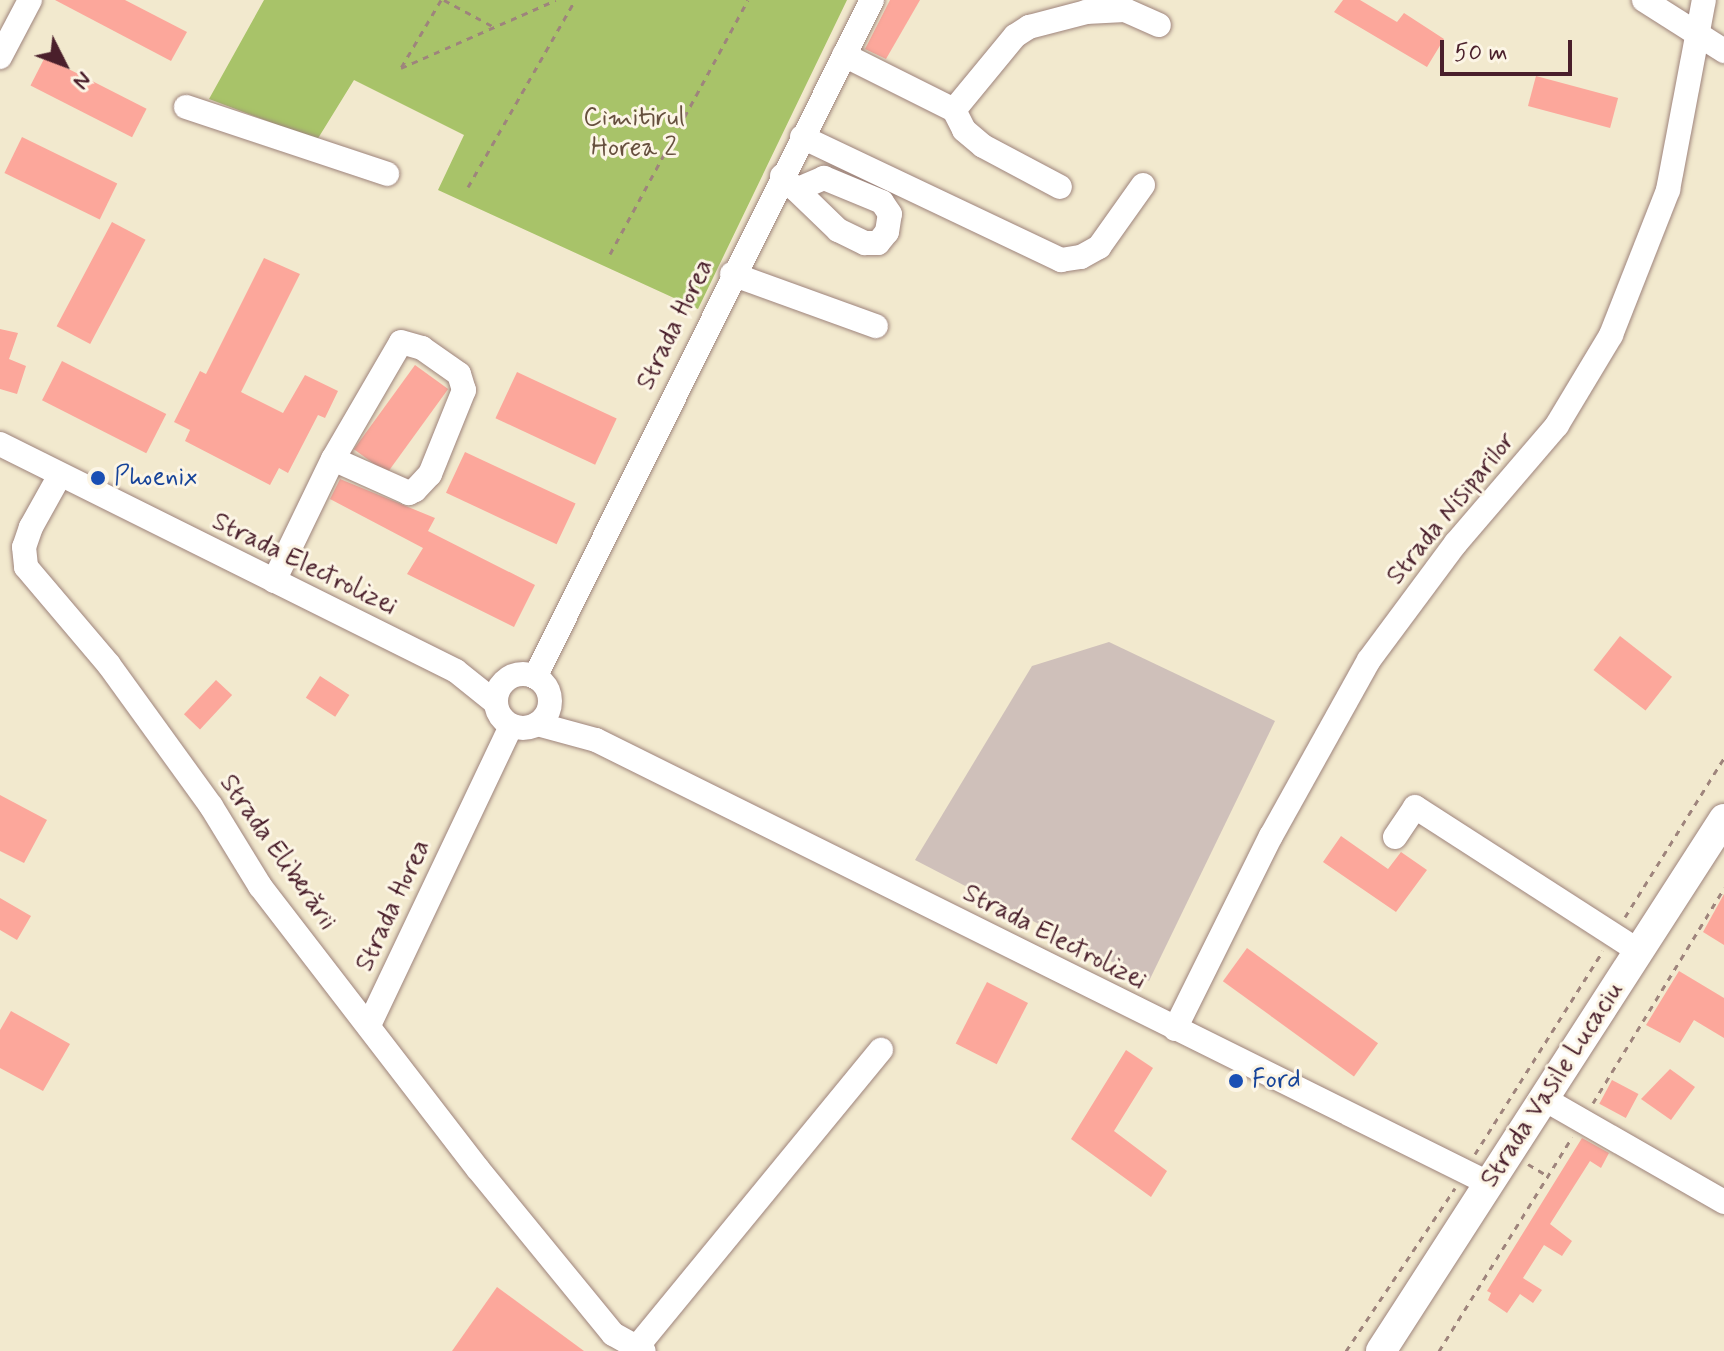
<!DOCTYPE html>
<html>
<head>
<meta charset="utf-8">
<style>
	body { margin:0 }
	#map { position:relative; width:1724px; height:1351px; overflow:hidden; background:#f2e9ce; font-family:Mynerve,sans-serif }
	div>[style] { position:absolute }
	.industrial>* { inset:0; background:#cfc0ba }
	.green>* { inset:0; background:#a8c369 }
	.building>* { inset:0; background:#fca79b; transform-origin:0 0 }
	.path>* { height:3px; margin-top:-1.5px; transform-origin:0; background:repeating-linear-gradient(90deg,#9e847c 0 6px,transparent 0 12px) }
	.roads { filter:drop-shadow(0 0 2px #9e847c) drop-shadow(0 0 2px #9e847c) }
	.minor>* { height:24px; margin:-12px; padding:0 12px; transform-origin:12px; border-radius:12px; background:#fff }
	.minor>.ring { margin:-12px; padding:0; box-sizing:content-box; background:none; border:24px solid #fff; border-radius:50% }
	.major>* { height:30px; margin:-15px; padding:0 15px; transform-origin:15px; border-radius:15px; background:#fff }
	.dots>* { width:22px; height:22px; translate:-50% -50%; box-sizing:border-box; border:4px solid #fcf5e5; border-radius:50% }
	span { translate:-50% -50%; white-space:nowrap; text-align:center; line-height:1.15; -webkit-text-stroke:6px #fcf5e5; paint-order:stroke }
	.park-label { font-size:26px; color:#66503e }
	.street-label { font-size:26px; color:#4a1f2b }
	.transit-label { font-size:26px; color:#164399 }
	.left { translate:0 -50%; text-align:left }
	.north { position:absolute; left:24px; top:24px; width:80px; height:80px; -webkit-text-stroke:6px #fcf5e5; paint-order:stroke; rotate:132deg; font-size:22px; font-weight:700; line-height:32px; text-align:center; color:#4a1f2b }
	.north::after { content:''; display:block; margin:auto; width:28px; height:36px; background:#4a1f2b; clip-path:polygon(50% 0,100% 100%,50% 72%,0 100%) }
	.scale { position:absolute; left:1440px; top:40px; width:132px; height:36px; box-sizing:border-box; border:4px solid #4a1f2b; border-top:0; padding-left:10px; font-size:24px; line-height:28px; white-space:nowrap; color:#4a1f2b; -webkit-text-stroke:6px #fcf5e5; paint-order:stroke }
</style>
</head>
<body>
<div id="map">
	<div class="industrial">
		<i style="clip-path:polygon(1109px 642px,1275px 721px,1149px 981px,915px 860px,1032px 666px)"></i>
	</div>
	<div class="green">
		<i style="clip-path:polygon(264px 0,847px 0,698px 309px,438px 190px,464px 135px,354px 80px,317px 140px,209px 99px)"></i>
	</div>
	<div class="building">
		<i style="clip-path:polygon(55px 0,125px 0,187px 32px,171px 61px)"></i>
		<i style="clip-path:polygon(890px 0,920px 0,886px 59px,865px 49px)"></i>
		<i style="clip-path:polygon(1343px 0,1360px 0,1397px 22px,1404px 13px,1444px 39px,1427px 67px,1334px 12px)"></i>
		<i style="left:45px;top:57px;width:114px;height:32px;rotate:27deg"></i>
		<i style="left:1536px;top:76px;width:85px;height:31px;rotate:15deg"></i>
		<i style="left:22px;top:137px;width:106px;height:40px;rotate:26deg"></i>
		<i style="left:112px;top:222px;width:38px;height:118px;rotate:28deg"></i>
		<i style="clip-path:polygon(264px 258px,300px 274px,241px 392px,283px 413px,305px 375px,338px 391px,325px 418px,318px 415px,288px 473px,279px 468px,270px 485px,185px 441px,190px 430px,174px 422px,200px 371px,206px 374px)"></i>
		<i style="clip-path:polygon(0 329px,18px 333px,9px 359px,26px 366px,17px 394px,0 389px)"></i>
		<i style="left:62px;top:361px;width:117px;height:44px;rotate:27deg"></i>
		<i style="left:415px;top:365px;width:41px;height:104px;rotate:36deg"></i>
		<i style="left:517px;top:372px;width:110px;height:51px;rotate:25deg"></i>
		<i style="left:465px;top:452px;width:122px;height:45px;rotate:25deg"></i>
		<i style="clip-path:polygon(340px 479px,435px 518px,428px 531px,535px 585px,514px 627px,407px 574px,423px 548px,330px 499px)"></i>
		<i style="left:1620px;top:636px;width:66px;height:43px;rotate:38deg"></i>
		<i style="left:320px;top:676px;width:35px;height:26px;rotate:33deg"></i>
		<i style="left:216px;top:680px;width:22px;height:47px;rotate:43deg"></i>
		<i style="clip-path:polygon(0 795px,47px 820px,24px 863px,0 851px)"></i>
		<i style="clip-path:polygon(1341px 836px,1388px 869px,1401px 852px,1427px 870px,1396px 912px,1323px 862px)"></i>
		<i style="clip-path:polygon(1724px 894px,1724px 945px,1703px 932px)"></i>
		<i style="clip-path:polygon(0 898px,31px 916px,17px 940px,0 930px)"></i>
		<i style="left:1247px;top:948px;width:162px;height:41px;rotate:36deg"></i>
		<i style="clip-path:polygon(1679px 971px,1724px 998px,1724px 1038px,1694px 1020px,1680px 1043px,1646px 1025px)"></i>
		<i style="left:987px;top:982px;width:46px;height:69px;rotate:27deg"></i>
		<i style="clip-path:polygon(11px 1011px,70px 1044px,43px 1091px,0 1068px,0 1030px)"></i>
		<i style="clip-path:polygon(1126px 1050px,1153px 1068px,1114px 1131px,1167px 1171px,1151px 1197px,1071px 1139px)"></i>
		<i style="clip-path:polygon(1670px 1069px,1695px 1087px,1671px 1120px,1641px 1099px)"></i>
		<i style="left:1612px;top:1080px;width:30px;height:27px;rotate:28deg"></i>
		<i style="clip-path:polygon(1582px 1138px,1609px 1153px,1601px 1168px,1590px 1161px,1550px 1224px,1572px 1241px,1562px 1256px,1544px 1245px,1523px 1278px,1542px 1290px,1533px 1303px,1520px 1294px,1507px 1313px,1488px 1300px,1491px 1293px,1487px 1291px)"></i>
		<i style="clip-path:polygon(497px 1287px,584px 1351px,452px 1351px)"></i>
	</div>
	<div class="path">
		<i style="left:441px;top:0;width:79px;rotate:120.5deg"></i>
		<i style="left:401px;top:68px;width:169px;rotate:-23.7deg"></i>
		<i style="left:444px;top:0;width:59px;rotate:28.3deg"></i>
		<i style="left:468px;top:187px;width:215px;rotate:-60.2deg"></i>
		<i style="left:610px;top:254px;width:289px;rotate:-61.5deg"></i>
		<i style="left:1625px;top:917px;width:187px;rotate:-58.1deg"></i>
		<i style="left:1593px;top:1103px;width:252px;rotate:-58.6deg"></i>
		<i style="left:1475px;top:1154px;width:240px;rotate:-57.8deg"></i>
		<i style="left:1528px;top:1164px;width:23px;rotate:31deg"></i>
		<i style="left:1346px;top:1351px;width:196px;rotate:-56.2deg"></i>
		<i style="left:1439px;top:1351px;width:252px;rotate:-58.1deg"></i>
	</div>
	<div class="roads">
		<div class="minor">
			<i style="left:1644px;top:0;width:95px;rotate:32.5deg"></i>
			<i style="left:844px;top:55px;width:123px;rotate:26.6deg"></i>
			<i style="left:954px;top:110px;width:22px;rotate:63deg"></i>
			<i style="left:964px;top:130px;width:25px;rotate:40deg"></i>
			<i style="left:983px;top:146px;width:87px;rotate:28deg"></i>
			<i style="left:0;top:57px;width:64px;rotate:-62.2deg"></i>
			<i style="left:186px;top:107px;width:212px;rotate:18.4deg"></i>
			<i style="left:954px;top:110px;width:96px;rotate:-50.5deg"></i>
			<i style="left:1015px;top:36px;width:17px;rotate:-33deg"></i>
			<i style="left:1029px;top:27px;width:59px;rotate:-14.7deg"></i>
			<i style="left:1086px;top:12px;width:39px;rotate:-3deg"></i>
			<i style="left:1125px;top:10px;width:37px;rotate:24deg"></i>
			<i style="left:802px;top:137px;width:287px;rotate:25.4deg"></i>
			<i style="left:1061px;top:260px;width:20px;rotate:-9deg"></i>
			<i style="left:1081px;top:257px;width:21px;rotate:-29deg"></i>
			<i style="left:1099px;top:247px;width:76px;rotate:-54.6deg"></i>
			<i style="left:782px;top:176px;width:78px;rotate:44deg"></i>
			<i style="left:838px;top:230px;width:30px;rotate:26deg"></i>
			<i style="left:865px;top:243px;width:13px"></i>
			<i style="left:878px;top:243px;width:14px;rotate:-51deg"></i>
			<i style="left:887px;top:232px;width:18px;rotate:-81deg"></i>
			<i style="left:890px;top:214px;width:14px;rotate:-124deg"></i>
			<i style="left:882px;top:202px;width:63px;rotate:-157.5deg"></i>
			<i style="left:824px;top:178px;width:30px;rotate:157deg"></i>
			<i style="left:732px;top:274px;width:153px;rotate:19.9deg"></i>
			<i style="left:0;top:444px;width:509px;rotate:26.46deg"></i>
			<i style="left:456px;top:671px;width:51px;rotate:38.7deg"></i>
			<i style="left:60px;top:475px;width:60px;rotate:119.1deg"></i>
			<i style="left:31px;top:527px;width:21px;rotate:109deg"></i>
			<i style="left:24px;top:547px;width:20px;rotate:84deg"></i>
			<i style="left:26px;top:567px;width:128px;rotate:49.7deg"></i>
			<i style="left:109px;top:665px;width:174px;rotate:54.1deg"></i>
			<i style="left:211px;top:806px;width:94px;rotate:58.5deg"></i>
			<i style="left:260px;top:886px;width:357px;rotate:52.4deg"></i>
			<i style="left:478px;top:1169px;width:213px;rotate:50.7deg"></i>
			<i style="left:613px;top:1334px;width:35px;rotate:29deg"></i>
			<i style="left:274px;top:581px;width:136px;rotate:-64.2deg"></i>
			<i style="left:333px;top:459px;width:135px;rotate:-59.8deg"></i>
			<i style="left:401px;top:342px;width:22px;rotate:16deg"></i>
			<i style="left:422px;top:348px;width:45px;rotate:35.1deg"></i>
			<i style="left:459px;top:374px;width:17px;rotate:73deg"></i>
			<i style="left:464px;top:390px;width:91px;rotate:112deg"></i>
			<i style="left:430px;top:474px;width:22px;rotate:133deg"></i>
			<i style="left:415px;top:490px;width:7px;rotate:153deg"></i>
			<i style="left:409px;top:493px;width:83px;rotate:-155.9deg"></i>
			<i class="ring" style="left:496px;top:674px;width:30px;height:30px"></i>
			<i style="left:535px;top:677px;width:756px;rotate:-63.54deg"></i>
			<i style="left:537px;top:724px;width:61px;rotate:15.2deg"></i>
			<i style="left:596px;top:740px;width:996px;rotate:26.41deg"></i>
			<i style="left:1395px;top:837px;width:36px;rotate:-56deg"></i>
			<i style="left:1415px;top:807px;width:268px;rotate:32.8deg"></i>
			<i style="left:370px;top:1023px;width:329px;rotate:-64.6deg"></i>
			<i style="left:1175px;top:1029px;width:216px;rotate:-63.6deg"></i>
			<i style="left:1271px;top:836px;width:201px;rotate:-60.9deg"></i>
			<i style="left:1369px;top:660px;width:146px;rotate:-53.4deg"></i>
			<i style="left:1456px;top:543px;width:155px;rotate:-49.4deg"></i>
			<i style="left:1557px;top:425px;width:105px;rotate:-59deg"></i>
			<i style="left:1611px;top:335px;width:156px;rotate:-68.5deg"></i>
			<i style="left:1668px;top:190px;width:193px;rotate:-79.3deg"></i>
			<i style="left:1546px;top:1100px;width:205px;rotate:29.8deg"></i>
			<i style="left:636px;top:1348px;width:386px;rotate:-50.6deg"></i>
		</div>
		<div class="major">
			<i style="left:1381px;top:1351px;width:633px;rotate:-57.19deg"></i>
		</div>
	</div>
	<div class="dots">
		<i style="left:98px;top:478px;background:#1a4fb4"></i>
		<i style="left:1236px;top:1081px;background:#1a4fb4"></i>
	</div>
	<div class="park-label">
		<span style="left:634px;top:134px">Cimitirul<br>Horea 2</span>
	</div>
	<div class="street-label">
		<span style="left:676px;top:325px;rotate:-64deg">Strada Horea</span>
		<span style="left:1452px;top:509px;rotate:-51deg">Strada Nisiparilor</span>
		<span style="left:304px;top:565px;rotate:26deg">Strada Electrolizei</span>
		<span style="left:277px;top:853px;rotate:55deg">Strada Eliberării</span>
		<span style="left:394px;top:906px;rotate:-65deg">Strada Horea</span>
		<span style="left:1054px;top:938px;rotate:27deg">Strada Electrolizei</span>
		<span style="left:1553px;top:1085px;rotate:-57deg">Strada Vasile Lucaciu</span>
	</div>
	<div class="transit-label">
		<span class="left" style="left:114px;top:478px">Phoenix</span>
		<span class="left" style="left:1252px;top:1081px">Ford</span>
	</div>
	<div class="north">N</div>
	<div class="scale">50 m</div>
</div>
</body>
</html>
